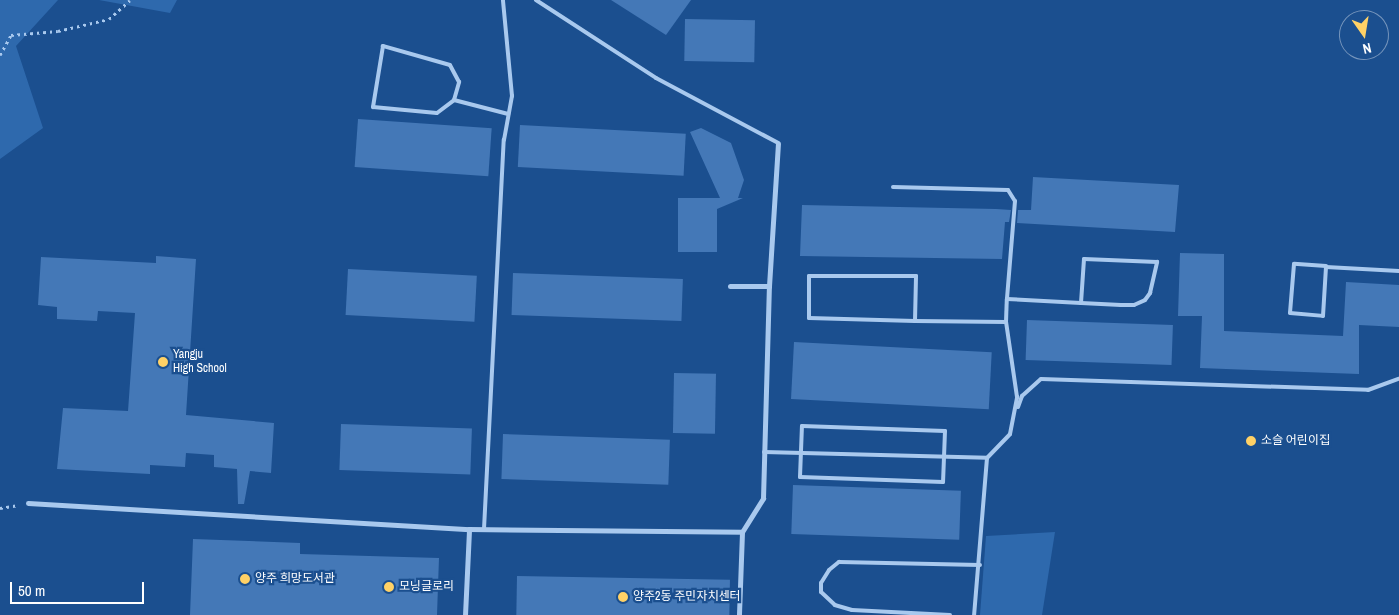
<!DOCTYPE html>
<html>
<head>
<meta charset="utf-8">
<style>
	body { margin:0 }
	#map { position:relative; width:1399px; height:615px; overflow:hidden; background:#1b4f8f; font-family:"Archivo Narrow","Noto Sans KR",sans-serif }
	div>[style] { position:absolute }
	.green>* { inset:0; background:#2e69ad }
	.building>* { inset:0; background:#4478b7; transform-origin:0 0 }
	.path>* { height:3px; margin-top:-1.5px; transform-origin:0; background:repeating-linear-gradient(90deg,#a9c9ee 0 2.5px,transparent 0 6.5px) }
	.lane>* { height:4px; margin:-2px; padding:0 2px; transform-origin:2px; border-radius:2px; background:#a9c9ee }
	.street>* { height:5px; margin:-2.5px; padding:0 2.5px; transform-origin:2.5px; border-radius:2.5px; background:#a9c9ee }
	.dots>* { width:14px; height:14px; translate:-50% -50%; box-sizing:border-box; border:2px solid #1b4f8f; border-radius:50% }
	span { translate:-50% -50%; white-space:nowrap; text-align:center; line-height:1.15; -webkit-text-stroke:4.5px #1b4f8f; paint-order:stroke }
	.poi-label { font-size:12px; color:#fff }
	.left { translate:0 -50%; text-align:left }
	.north { position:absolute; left:1339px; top:10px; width:50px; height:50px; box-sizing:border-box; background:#1b4f8f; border:1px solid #7695bc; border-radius:50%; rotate:167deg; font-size:14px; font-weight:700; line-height:20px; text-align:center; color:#fff }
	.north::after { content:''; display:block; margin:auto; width:18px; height:22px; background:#ffd166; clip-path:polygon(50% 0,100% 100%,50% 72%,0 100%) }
	.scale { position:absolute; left:10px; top:582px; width:134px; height:22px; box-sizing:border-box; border:2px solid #fff; border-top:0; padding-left:6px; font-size:15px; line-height:18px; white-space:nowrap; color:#fff; -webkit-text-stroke:4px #1b4f8f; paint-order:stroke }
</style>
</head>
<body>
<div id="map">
	<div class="green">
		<i style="clip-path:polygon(0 0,58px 0,16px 46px,43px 128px,0 159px)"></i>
		<i style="clip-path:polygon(99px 0,177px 0,170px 13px)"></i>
		<i style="clip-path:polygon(1055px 532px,1042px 615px,980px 615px,986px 536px)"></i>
	</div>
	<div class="building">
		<i style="clip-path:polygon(611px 0,691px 0,666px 35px)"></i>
		<i style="left:685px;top:19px;width:70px;height:42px;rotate:1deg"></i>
		<i style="left:358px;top:119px;width:134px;height:48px;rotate:4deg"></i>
		<i style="left:520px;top:125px;width:166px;height:42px;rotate:3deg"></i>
		<i style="clip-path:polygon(701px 128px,731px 143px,744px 180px,738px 198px,743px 198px,717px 209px,717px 252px,678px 252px,678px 198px,720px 198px,690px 132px)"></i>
		<i style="clip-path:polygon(1033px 177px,1179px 185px,1175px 232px,1017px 223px,1018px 210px,1031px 210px)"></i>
		<i style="clip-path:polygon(802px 205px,996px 209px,1011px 210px,1009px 222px,1005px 222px,1002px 259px,800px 256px)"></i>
		<i style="clip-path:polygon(1180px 253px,1224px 254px,1224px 331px,1343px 336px,1346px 282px,1399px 285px,1399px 327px,1359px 325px,1359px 374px,1200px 368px,1202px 316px,1178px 316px)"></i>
		<i style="clip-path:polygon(156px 256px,196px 259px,186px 415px,274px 423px,271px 473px,250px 471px,244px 504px,238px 504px,237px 469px,214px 467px,214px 455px,186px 453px,185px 467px,150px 465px,150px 474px,57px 469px,63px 408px,128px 411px,135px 313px,98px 311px,97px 321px,57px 319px,57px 307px,38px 305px,41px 257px,156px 263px)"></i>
		<i style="left:348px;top:269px;width:129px;height:46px;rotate:3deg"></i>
		<i style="left:513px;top:273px;width:170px;height:42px;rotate:2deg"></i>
		<i style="left:1027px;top:320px;width:146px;height:40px;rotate:2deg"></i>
		<i style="left:794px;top:342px;width:198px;height:57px;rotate:3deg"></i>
		<i style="left:674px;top:373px;width:42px;height:60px;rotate:1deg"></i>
		<i style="left:341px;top:424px;width:131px;height:46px;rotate:2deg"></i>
		<i style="left:503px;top:434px;width:167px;height:45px;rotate:2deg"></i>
		<i style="left:793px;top:485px;width:168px;height:49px;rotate:2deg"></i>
		<i style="clip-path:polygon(193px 539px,300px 543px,300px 554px,439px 558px,437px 615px,190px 615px)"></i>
		<i style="left:517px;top:576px;width:213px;height:39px;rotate:1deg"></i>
	</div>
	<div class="path">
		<i style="left:0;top:55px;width:23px;rotate:-61deg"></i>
		<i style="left:11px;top:35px;width:47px;rotate:-4.9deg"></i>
		<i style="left:58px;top:31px;width:52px;rotate:-13.2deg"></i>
		<i style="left:109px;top:19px;width:28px;rotate:-42deg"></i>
		<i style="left:0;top:508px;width:19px;rotate:-9deg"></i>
	</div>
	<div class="lane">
		<i style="left:536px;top:0;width:143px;rotate:33deg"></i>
		<i style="left:656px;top:78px;width:138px;rotate:28deg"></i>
		<i style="left:454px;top:100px;width:19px;rotate:-74deg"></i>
		<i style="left:459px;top:82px;width:19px;rotate:-118deg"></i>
		<i style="left:450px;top:65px;width:70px;rotate:-164.2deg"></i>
		<i style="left:383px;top:46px;width:62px;rotate:99.3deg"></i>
		<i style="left:373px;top:107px;width:64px;rotate:5.4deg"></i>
		<i style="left:437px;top:113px;width:21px;rotate:-37deg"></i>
		<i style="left:454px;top:100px;width:56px;rotate:14.5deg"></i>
		<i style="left:893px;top:187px;width:115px;rotate:1.5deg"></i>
		<i style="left:1008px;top:190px;width:13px;rotate:58deg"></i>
		<i style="left:1015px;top:201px;width:98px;rotate:94.7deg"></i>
		<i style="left:1326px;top:266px;width:32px;rotate:-176deg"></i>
		<i style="left:1294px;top:264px;width:49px;rotate:94.7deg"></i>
		<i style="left:1290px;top:313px;width:33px;rotate:5deg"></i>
		<i style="left:1323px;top:316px;width:49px;rotate:-86.5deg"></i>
		<i style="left:1326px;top:267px;width:73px;rotate:3.1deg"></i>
		<i style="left:915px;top:321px;width:45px;rotate:-88.7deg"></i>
		<i style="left:916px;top:276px;width:107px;rotate:180deg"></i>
		<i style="left:809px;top:276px;width:42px;rotate:90deg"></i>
		<i style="left:809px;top:318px;width:106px;rotate:1.6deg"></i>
		<i style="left:915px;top:321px;width:91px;rotate:0.6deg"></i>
		<i style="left:1018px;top:407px;width:12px;rotate:-70deg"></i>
		<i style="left:1022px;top:396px;width:25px;rotate:-42deg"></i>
		<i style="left:1041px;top:379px;width:327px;rotate:1.9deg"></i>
		<i style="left:1368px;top:390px;width:33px;rotate:-20deg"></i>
		<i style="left:802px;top:426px;width:143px;rotate:2deg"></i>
		<i style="left:945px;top:431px;width:51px;rotate:92.2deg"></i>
		<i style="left:943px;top:482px;width:143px;rotate:-178deg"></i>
		<i style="left:800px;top:477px;width:51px;rotate:-87.8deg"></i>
		<i style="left:764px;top:452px;width:223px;rotate:1.5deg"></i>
		<i style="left:987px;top:458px;width:158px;rotate:94.7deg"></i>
		<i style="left:987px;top:458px;width:33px;rotate:-46deg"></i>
		<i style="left:1010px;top:434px;width:38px;rotate:-79deg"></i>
		<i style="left:1017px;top:397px;width:76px;rotate:-98.3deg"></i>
		<i style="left:1006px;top:322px;width:23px;rotate:-88deg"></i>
		<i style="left:1007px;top:299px;width:74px;rotate:3.1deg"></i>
		<i style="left:1081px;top:303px;width:40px;rotate:2.9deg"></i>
		<i style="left:1121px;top:305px;width:13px"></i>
		<i style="left:1134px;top:305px;width:12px;rotate:-24deg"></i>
		<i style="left:1145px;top:300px;width:9px;rotate:-54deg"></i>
		<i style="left:1150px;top:293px;width:32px;rotate:-77deg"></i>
		<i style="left:1157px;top:262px;width:73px;rotate:-177.6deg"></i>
		<i style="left:1084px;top:259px;width:44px;rotate:93.9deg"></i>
		<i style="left:484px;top:529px;width:390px;rotate:-87.1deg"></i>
		<i style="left:504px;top:140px;width:45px;rotate:-79.7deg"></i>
		<i style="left:512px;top:96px;width:96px;rotate:-95.4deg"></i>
		<i style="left:950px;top:615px;width:98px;rotate:-177.1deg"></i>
		<i style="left:852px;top:610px;width:18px;rotate:-164deg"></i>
		<i style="left:835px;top:605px;width:19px;rotate:-137deg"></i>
		<i style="left:821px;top:592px;width:9px;rotate:-90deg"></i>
		<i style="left:821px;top:583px;width:15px;rotate:-58deg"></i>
		<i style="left:829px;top:570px;width:13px;rotate:-39deg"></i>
		<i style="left:839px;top:562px;width:141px;rotate:1.2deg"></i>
	</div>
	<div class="street">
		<i style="left:730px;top:286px;width:39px"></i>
		<i style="left:28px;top:503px;width:442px;rotate:3.4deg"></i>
		<i style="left:469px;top:529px;width:273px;rotate:0.6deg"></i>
		<i style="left:742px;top:532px;width:83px;rotate:92.1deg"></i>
		<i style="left:742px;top:532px;width:40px;rotate:-58deg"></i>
		<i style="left:763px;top:498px;width:212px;rotate:-88.4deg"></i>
		<i style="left:769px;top:286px;width:143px;rotate:-86.4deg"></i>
		<i style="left:465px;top:615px;width:86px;rotate:-87.3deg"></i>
	</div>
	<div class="dots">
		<i style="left:163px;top:362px;background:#ffd166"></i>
		<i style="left:1251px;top:441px;background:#ffd166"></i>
		<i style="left:245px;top:579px;background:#ffd166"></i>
		<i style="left:389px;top:587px;background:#ffd166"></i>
		<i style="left:623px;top:597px;background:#ffd166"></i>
	</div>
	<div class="poi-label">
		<span class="left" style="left:173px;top:362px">Yangju<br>High School</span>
		<span class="left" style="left:1261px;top:441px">소슬 어린이집</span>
		<span class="left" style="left:255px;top:579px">양주 희망도서관</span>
		<span class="left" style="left:399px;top:587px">모닝글로리</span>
		<span class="left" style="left:633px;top:597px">양주2동 주민자치센터</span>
	</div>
	<div class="north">N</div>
	<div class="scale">50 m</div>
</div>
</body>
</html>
